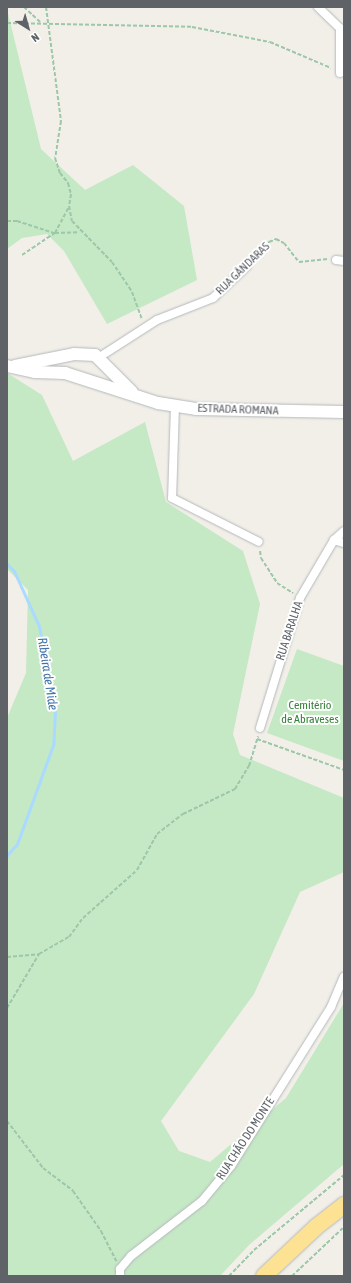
<!DOCTYPE html>
<html>
<head>
<meta charset="utf-8">
<style>
	body { margin:0 }
	#map { position:relative; width:351px; height:1283px; overflow:hidden; background:#f1efe8; font-family:"Asap Condensed",sans-serif }
	div>[style] { position:absolute }
	.green>* { inset:0; background:#c5e8c5 }
	.stream>* { height:3px; margin:-1.5px; padding:0 1.5px; transform-origin:1.5px; border-radius:1.5px; background:#aadaff }
	.path>* { height:2px; margin-top:-1px; transform-origin:0; background:repeating-linear-gradient(90deg,#9cc7a9 0 4px,transparent 0 6px) }
	.roads { filter:drop-shadow(0 0 1px #b5b8bc) drop-shadow(0 0 1px #b5b8bc) }
	.street>* { height:8px; margin:-4px; padding:0 4px; transform-origin:4px; border-radius:4px; background:#fff }
	.secondary>* { height:12px; margin:-6px; padding:0 6px; transform-origin:6px; border-radius:6px; background:#fff }
	.highway>* { height:16px; margin:-8px; padding:0 8px; transform-origin:8px; border-radius:8px; background:#fde293 }
	span { translate:-50% -50%; white-space:nowrap; text-align:center; line-height:1.15; -webkit-text-stroke:4px #fff; paint-order:stroke }
	.street-label { font-size:12px; color:#5f6368 }
	.park-label { font-size:12px; color:#348238 }
	.water-label { font-size:13px; color:#4174aa; font-style:italic }
	.frame { position:absolute; inset:0; border:8px solid #5f6368; pointer-events:none }
	.north { position:absolute; left:8px; top:8px; width:40px; height:40px; -webkit-text-stroke:3px #fff; paint-order:stroke; rotate:143deg; font-size:11px; font-weight:700; line-height:16px; text-align:center; color:#5f6368 }
	.north::after { content:''; display:block; margin:auto; width:14px; height:18px; background:#5f6368; clip-path:polygon(50% 0,100% 100%,50% 72%,0 100%) }
</style>
</head>
<body>
<div id="map">
	<div class="green">
		<i style="clip-path:polygon(7px 9px,41px 149px,85px 190px,133px 165px,184px 206px,197px 280px,107px 324px,64px 251px,47px 234px,22px 238px,7px 249px)"></i>
		<i style="clip-path:polygon(7px 373px,42px 395px,73px 461px,145px 422px,166px 502px,243px 551px,260px 604px,233px 734px,240px 755px,344px 798px,344px 872px,300px 892px,254px 994px,161px 1121px,179px 1151px,210px 1162px,286px 1098px,344px 1003px,344px 1164px,249px 1245px,220px 1276px,7px 1276px,7px 718px,26px 673px,28px 590px,7px 569px)"></i>
		<i style="clip-path:polygon(297px 649px,344px 666px,344px 761px,267px 733px)"></i>
	</div>
	<div class="stream">
		<i style="left:7px;top:564px;width:10px;rotate:45deg"></i>
		<i style="left:14px;top:571px;width:60px;rotate:65.6deg"></i>
		<i style="left:39px;top:626px;width:87px;rotate:79.5deg"></i>
		<i style="left:55px;top:712px;width:33px;rotate:93deg"></i>
		<i style="left:53px;top:745px;width:105px;rotate:110deg"></i>
		<i style="left:17px;top:844px;width:15px;rotate:132deg"></i>
	</div>
	<div class="path">
		<i style="left:24px;top:7px;width:22px;rotate:43deg"></i>
		<i style="left:46px;top:7px;width:115px;rotate:82.5deg"></i>
		<i style="left:61px;top:121px;width:37px;rotate:99deg"></i>
		<i style="left:55px;top:158px;width:16px;rotate:72deg"></i>
		<i style="left:60px;top:173px;width:13px;rotate:51deg"></i>
		<i style="left:68px;top:183px;width:11px;rotate:75deg"></i>
		<i style="left:71px;top:194px;width:12px;rotate:99deg"></i>
		<i style="left:69px;top:206px;width:15px;rotate:79deg"></i>
		<i style="left:72px;top:221px;width:57px;rotate:45.7deg"></i>
		<i style="left:112px;top:262px;width:36px;rotate:56deg"></i>
		<i style="left:132px;top:292px;width:29px;rotate:70deg"></i>
		<i style="left:7px;top:23px;width:185px;rotate:1.2deg"></i>
		<i style="left:192px;top:27px;width:79px;rotate:10.9deg"></i>
		<i style="left:270px;top:42px;width:66px;rotate:23.1deg"></i>
		<i style="left:7px;top:221px;width:10px"></i>
		<i style="left:17px;top:221px;width:40px;rotate:18deg"></i>
		<i style="left:55px;top:233px;width:24px;rotate:-2deg"></i>
		<i style="left:22px;top:255px;width:40px;rotate:-34deg"></i>
		<i style="left:55px;top:233px;width:30px;rotate:-62deg"></i>
		<i style="left:252px;top:260px;width:25px;rotate:-47deg"></i>
		<i style="left:269px;top:242px;width:8px;rotate:-23deg"></i>
		<i style="left:276px;top:239px;width:9px;rotate:27deg"></i>
		<i style="left:284px;top:243px;width:24px;rotate:52deg"></i>
		<i style="left:299px;top:262px;width:29px;rotate:-6deg"></i>
		<i style="left:260px;top:551px;width:7px;rotate:82deg"></i>
		<i style="left:261px;top:558px;width:30px;rotate:57deg"></i>
		<i style="left:277px;top:583px;width:19px;rotate:32deg"></i>
		<i style="left:257px;top:739px;width:92px;rotate:19.6deg"></i>
		<i style="left:7px;top:957px;width:32px;rotate:-5deg"></i>
		<i style="left:7px;top:1008px;width:63px;rotate:-59.3deg"></i>
		<i style="left:39px;top:954px;width:34px;rotate:-30deg"></i>
		<i style="left:69px;top:937px;width:24px;rotate:-54deg"></i>
		<i style="left:83px;top:918px;width:72px;rotate:-41.6deg"></i>
		<i style="left:137px;top:870px;width:41px;rotate:-60.9deg"></i>
		<i style="left:157px;top:834px;width:33px;rotate:-38deg"></i>
		<i style="left:183px;top:814px;width:58px;rotate:-25.7deg"></i>
		<i style="left:235px;top:789px;width:27px;rotate:-59deg"></i>
		<i style="left:249px;top:766px;width:31px;rotate:-73deg"></i>
		<i style="left:7px;top:1121px;width:59px;rotate:52.5deg"></i>
		<i style="left:43px;top:1168px;width:38px;rotate:37deg"></i>
		<i style="left:73px;top:1191px;width:49px;rotate:55deg"></i>
		<i style="left:101px;top:1231px;width:34px;rotate:63deg"></i>
		<i style="left:229px;top:1276px;width:36px;rotate:-46deg"></i>
		<i style="left:254px;top:1250px;width:117px;rotate:-39.8deg"></i>
		<i style="left:292px;top:1276px;width:71px;rotate:-43.3deg"></i>
	</div>
	<div class="roads">
		<div class="street">
			<i style="left:318px;top:7px;width:30px;rotate:44deg"></i>
			<i style="left:340px;top:28px;width:45px;rotate:90deg"></i>
			<i style="left:336px;top:260px;width:8px;rotate:7deg"></i>
			<i style="left:98px;top:358px;width:70px;rotate:-32.8deg"></i>
			<i style="left:157px;top:320px;width:60px;rotate:-21.4deg"></i>
			<i style="left:213px;top:298px;width:47px;rotate:-43.3deg"></i>
			<i style="left:175px;top:405px;width:93px;rotate:91.8deg"></i>
			<i style="left:172px;top:498px;width:97px;rotate:26.8deg"></i>
			<i style="left:334px;top:540px;width:10px;rotate:17deg"></i>
			<i style="left:260px;top:728px;width:136px;rotate:-72.9deg"></i>
			<i style="left:300px;top:598px;width:67px;rotate:-59.6deg"></i>
			<i style="left:334px;top:540px;width:13px;rotate:-42deg"></i>
			<i style="left:120px;top:1276px;width:7px;rotate:-90deg"></i>
			<i style="left:120px;top:1269px;width:17px;rotate:-50deg"></i>
			<i style="left:131px;top:1256px;width:90px;rotate:-37.8deg"></i>
			<i style="left:202px;top:1201px;width:45px;rotate:-50.4deg"></i>
			<i style="left:231px;top:1166px;width:188px;rotate:-57.8deg"></i>
			<i style="left:331px;top:1007px;width:33px;rotate:-67deg"></i>
		</div>
		<div class="secondary">
			<i style="left:7px;top:366px;width:29px;rotate:12deg"></i>
			<i style="left:35px;top:372px;width:30px;rotate:2deg"></i>
			<i style="left:65px;top:373px;width:98px;rotate:17.9deg"></i>
			<i style="left:158px;top:403px;width:38px;rotate:9deg"></i>
			<i style="left:196px;top:409px;width:148px;rotate:1.2deg"></i>
			<i style="left:15px;top:366px;width:60px;rotate:-11.5deg"></i>
			<i style="left:74px;top:354px;width:21px;rotate:3deg"></i>
			<i style="left:95px;top:355px;width:52px;rotate:45deg"></i>
		</div>
		<div class="highway">
			<i style="left:264px;top:1276px;width:71px;rotate:-43.3deg"></i>
			<i style="left:316px;top:1227px;width:36px;rotate:-38deg"></i>
		</div>
	</div>
	<div class="street-label">
		<span style="left:243px;top:269px;rotate:-44deg">RUA GÂNDARAS</span>
		<span style="left:238px;top:410px;rotate:2deg">ESTRADA ROMANA</span>
		<span style="left:290px;top:631px;rotate:-72deg">RUA BARALHA</span>
		<span style="left:246px;top:1139px;rotate:-57deg">RUA CHÃO DO MONTE</span>
	</div>
	<div class="park-label">
		<span style="left:310px;top:713px">Cemitério<br>de Abraveses</span>
	</div>
	<div class="water-label">
		<span style="left:47px;top:674px;rotate:81deg">Ribeira de Mide</span>
	</div>
	<div class="frame"></div>
	<div class="north">N</div>
</div>
</body>
</html>
